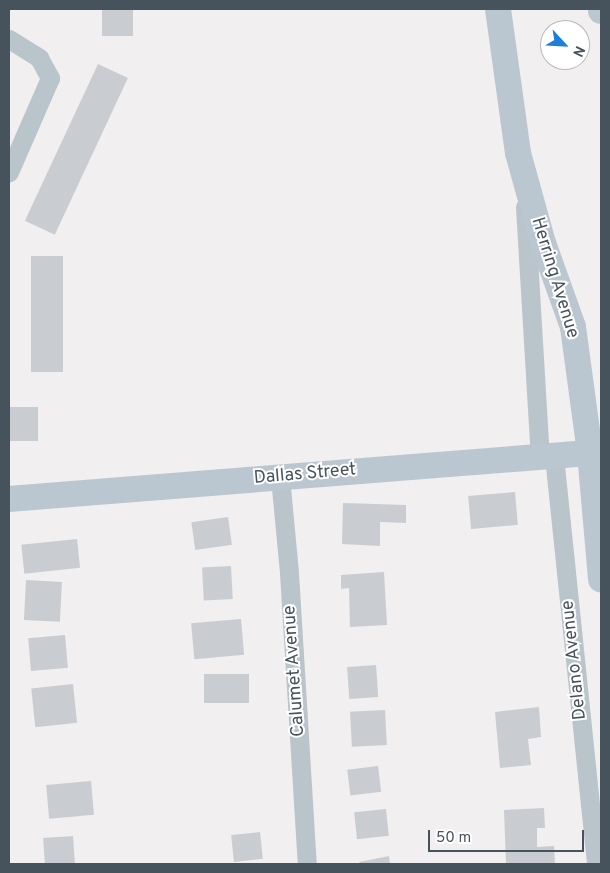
<!DOCTYPE html>
<html>
<head>
<meta charset="utf-8">
<style>
	body { margin:0 }
	#map { position:relative; width:610px; height:873px; overflow:hidden; background:#f1efef; font-family:Overpass,sans-serif }
	div>[style] { position:absolute }
	.building>* { inset:0; background:#c9ccd1; transform-origin:0 0 }
	.street>* { height:19px; margin:-9.5px; padding:0 9.5px; transform-origin:9.5px; border-radius:9.5px; background:#bac4cb }
	.secondary>* { height:26px; margin:-13px; padding:0 13px; transform-origin:13px; border-radius:13px; background:#bbc7d0 }
	span { translate:-50% -50%; white-space:nowrap; text-align:center; line-height:1.15; -webkit-text-stroke:4px #fff; paint-order:stroke }
	.street-label { font-size:18px; color:#47535c }
	.frame { position:absolute; inset:0; border:10px solid #47535c; pointer-events:none }
	.north { position:absolute; left:540px; top:20px; width:50px; height:50px; box-sizing:border-box; background:#fff; border:1px solid #b5babe; border-radius:50%; rotate:115deg; font-size:14px; font-weight:700; line-height:20px; text-align:center; color:#47535c }
	.north::after { content:''; display:block; margin:auto; width:18px; height:22px; background:#1d7fdc; clip-path:polygon(50% 0,100% 100%,50% 72%,0 100%) }
	.scale { position:absolute; left:428px; top:830px; width:156px; height:22px; box-sizing:border-box; border:2px solid #47535c; border-top:0; padding-left:6px; font-size:15px; line-height:18px; white-space:nowrap; color:#47535c; -webkit-text-stroke:4px #fff; paint-order:stroke }
</style>
</head>
<body>
<div id="map">
	<div class="building">
		<i style="left:102px;top:9px;width:31px;height:27px"></i>
		<i style="left:98px;top:64px;width:33px;height:173px;rotate:25deg"></i>
		<i style="left:31px;top:256px;width:32px;height:116px"></i>
		<i style="left:9px;top:407px;width:29px;height:34px"></i>
		<i style="left:515px;top:492px;width:33px;height:47px;rotate:85deg"></i>
		<i style="clip-path:polygon(343px 503px,406px 505px,406px 523px,380px 522px,380px 546px,342px 544px)"></i>
		<i style="left:228px;top:517px;width:28px;height:37px;rotate:82deg"></i>
		<i style="left:77px;top:539px;width:29px;height:56px;rotate:84deg"></i>
		<i style="left:231px;top:566px;width:33px;height:29px;rotate:87deg"></i>
		<i style="clip-path:polygon(384px 572px,387px 625px,350px 627px,349px 588px,341px 589px,341px 575px)"></i>
		<i style="left:26px;top:580px;width:36px;height:40px;rotate:3deg"></i>
		<i style="left:241px;top:619px;width:36px;height:50px;rotate:85deg"></i>
		<i style="left:65px;top:635px;width:33px;height:37px;rotate:85deg"></i>
		<i style="left:376px;top:665px;width:32px;height:29px;rotate:86deg"></i>
		<i style="left:204px;top:674px;width:45px;height:29px"></i>
		<i style="left:73px;top:684px;width:39px;height:42px;rotate:84deg"></i>
		<i style="clip-path:polygon(539px 707px,541px 737px,528px 739px,531px 765px,500px 768px,495px 712px)"></i>
		<i style="left:385px;top:710px;width:35px;height:35px;rotate:87deg"></i>
		<i style="left:378px;top:766px;width:26px;height:31px;rotate:83deg"></i>
		<i style="left:91px;top:781px;width:34px;height:45px;rotate:85deg"></i>
		<i style="clip-path:polygon(544px 808px,545px 828px,537px 828px,537px 847px,554px 846px,555px 864px,506px 864px,504px 810px)"></i>
		<i style="left:386px;top:809px;width:27px;height:32px;rotate:84deg"></i>
		<i style="left:260px;top:832px;width:27px;height:29px;rotate:84deg"></i>
		<i style="left:73px;top:836px;width:27px;height:30px;rotate:86deg"></i>
		<i style="clip-path:polygon(389px 856px,390px 864px,360px 864px,359px 862px)"></i>
	</div>
	<div class="street">
		<i style="left:9px;top:39px;width:36px;rotate:32deg"></i>
		<i style="left:39px;top:58px;width:23px;rotate:61deg"></i>
		<i style="left:50px;top:78px;width:103px;rotate:113.6deg"></i>
		<i style="left:525px;top:207px;width:250px;rotate:86.6deg"></i>
		<i style="left:554px;top:456px;width:410px;rotate:84.1deg"></i>
		<i style="left:280px;top:477px;width:96px;rotate:84.6deg"></i>
		<i style="left:289px;top:573px;width:292px;rotate:86.5deg"></i>
	</div>
	<div class="secondary">
		<i style="left:498px;top:9px;width:145px;rotate:82.1deg"></i>
		<i style="left:518px;top:153px;width:93px;rotate:74.5deg"></i>
		<i style="left:543px;top:243px;width:89px;rotate:70.3deg"></i>
		<i style="left:573px;top:327px;width:127px;rotate:82.3deg"></i>
		<i style="left:590px;top:453px;width:127px;rotate:85deg"></i>
		<i style="left:601px;top:9px;width:2px;rotate:90deg"></i>
		<i style="left:9px;top:499px;width:594px;rotate:-4.54deg"></i>
	</div>
	<div class="street-label">
		<span style="left:554px;top:278px;rotate:73deg">Herring Avenue</span>
		<span style="left:305px;top:475px;rotate:-5deg">Dallas Street</span>
		<span style="left:575px;top:660px;rotate:-96deg">Delano Avenue</span>
		<span style="left:295px;top:671px;rotate:-94deg">Calumet Avenue</span>
	</div>
	<div class="frame"></div>
	<div class="north">N</div>
	<div class="scale">50 m</div>
</div>
</body>
</html>
